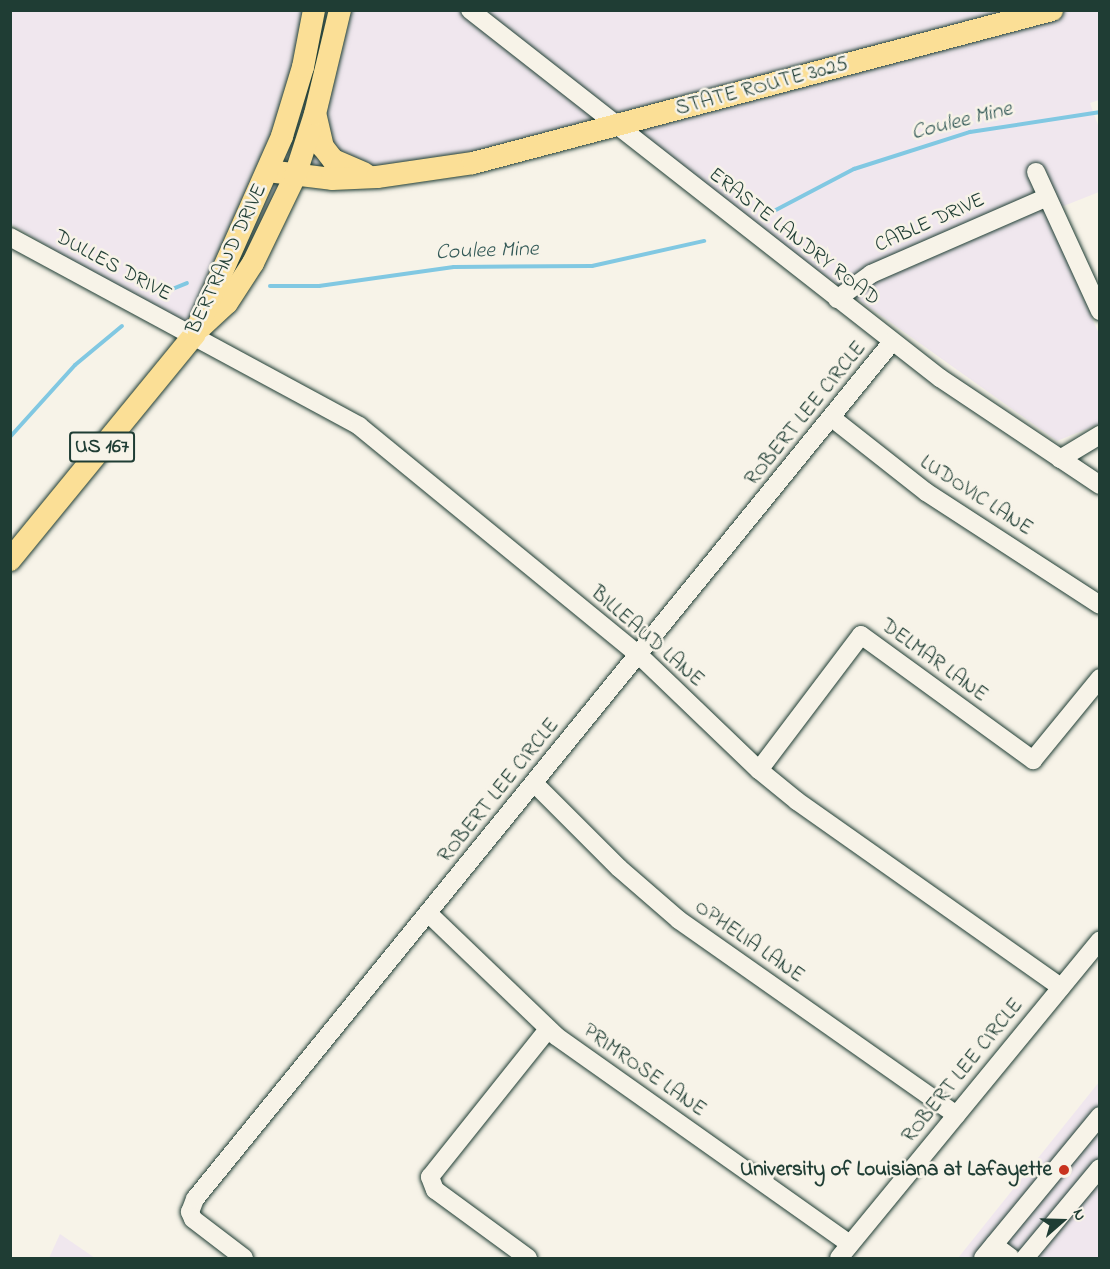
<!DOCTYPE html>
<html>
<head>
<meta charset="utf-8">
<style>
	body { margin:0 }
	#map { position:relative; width:1110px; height:1269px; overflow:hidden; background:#f7f3e8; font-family:"Indie Flower",sans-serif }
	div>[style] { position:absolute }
	.built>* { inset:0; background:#f0e7ee }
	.stream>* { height:4px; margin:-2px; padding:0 2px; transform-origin:2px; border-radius:2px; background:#81c8e2 }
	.roads { filter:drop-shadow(0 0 2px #1f3d34) drop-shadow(0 0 2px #1f3d34) }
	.minor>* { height:18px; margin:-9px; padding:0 9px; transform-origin:9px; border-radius:9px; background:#f7f3e8 }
	.major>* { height:22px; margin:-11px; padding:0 11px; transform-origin:11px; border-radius:11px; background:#fbdf96 }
	.dots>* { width:16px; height:16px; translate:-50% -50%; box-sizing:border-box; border:3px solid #f7f3e8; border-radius:50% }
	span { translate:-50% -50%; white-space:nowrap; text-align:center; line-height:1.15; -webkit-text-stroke:5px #f7f3e8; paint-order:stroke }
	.shield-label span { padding:2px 4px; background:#f7f3e8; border:2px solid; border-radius:4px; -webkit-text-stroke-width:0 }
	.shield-label { font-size:20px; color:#1f3d34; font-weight:700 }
	.street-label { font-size:21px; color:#1f3d34 }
	.poi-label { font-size:21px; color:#1f3d34; font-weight:700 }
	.right { translate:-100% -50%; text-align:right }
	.water-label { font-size:22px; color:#335957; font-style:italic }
	.frame { position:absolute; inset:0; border:12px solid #1f3d34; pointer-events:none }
	.north { position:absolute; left:1032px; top:1191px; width:60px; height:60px; -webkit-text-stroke:4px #f7f3e8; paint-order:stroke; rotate:70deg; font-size:16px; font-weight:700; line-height:24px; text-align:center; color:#1f3d34 }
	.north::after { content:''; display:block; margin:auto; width:21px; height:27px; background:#1f3d34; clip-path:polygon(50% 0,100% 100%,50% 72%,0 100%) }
</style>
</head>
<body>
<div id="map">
	<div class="built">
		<i style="clip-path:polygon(10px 11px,1099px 11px,1099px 100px,1090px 103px,1099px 128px,1099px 192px,1046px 213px,1099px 334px,1099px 424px,1057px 441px,615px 126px,473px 163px,295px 176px,194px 335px,11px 224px)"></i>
		<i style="clip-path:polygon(1099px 1082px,1099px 1258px,958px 1258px)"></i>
		<i style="clip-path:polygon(60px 1234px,95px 1258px,49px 1258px)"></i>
	</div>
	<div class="stream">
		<i style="left:772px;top:212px;width:93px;rotate:-27.7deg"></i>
		<i style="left:854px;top:169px;width:122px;rotate:-17.7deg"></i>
		<i style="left:970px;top:132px;width:132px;rotate:-8.7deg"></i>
		<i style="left:270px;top:286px;width:49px"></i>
		<i style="left:319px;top:286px;width:136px;rotate:-8deg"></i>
		<i style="left:454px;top:267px;width:138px;rotate:-0.4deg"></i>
		<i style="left:592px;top:266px;width:115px;rotate:-12.6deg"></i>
		<i style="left:160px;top:294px;width:29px;rotate:-22deg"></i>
		<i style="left:10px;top:437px;width:97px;rotate:-47.9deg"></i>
		<i style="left:75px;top:365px;width:61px;rotate:-39.7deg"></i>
	</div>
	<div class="roads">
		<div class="minor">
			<i style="left:470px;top:10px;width:597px;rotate:38.06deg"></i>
			<i style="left:940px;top:378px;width:192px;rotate:33.8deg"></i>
			<i style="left:1036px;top:172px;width:153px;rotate:65.3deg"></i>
			<i style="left:10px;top:237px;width:397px;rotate:28.4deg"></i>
			<i style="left:359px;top:426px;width:362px;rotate:39.3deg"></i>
			<i style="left:639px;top:655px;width:166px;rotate:43.8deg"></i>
			<i style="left:759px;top:770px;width:49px;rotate:39.2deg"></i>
			<i style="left:797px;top:801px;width:323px;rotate:35.2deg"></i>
			<i style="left:837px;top:299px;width:42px;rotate:-36.3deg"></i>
			<i style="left:871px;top:274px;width:192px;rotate:-23.6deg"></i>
			<i style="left:832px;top:418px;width:120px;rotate:38.2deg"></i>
			<i style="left:926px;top:492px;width:207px;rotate:33deg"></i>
			<i style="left:1060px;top:459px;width:47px;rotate:-31deg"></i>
			<i style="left:759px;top:770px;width:169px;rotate:-52.9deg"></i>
			<i style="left:861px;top:635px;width:213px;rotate:36deg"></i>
			<i style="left:1033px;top:760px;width:106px;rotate:-50.7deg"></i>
			<i style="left:534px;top:783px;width:120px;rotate:45deg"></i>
			<i style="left:619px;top:868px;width:79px;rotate:40.9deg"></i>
			<i style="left:679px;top:920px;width:339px;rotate:35.1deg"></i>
			<i style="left:429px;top:914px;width:176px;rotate:43.8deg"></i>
			<i style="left:556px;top:1036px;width:360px;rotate:35.3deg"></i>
			<i style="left:994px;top:1245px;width:21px;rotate:37deg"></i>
			<i style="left:244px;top:1258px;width:64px;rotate:-142.6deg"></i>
			<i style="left:193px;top:1219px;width:8px;rotate:-113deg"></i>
			<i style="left:190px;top:1212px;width:14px;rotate:-69deg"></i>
			<i style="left:195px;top:1199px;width:1105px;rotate:-50.88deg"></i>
			<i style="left:528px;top:1258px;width:115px;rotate:-143.8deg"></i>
			<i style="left:435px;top:1190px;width:14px;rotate:-111deg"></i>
			<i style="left:430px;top:1177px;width:189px;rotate:-51.4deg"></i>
			<i style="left:839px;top:1258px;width:411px;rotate:-50.6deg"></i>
			<i style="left:983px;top:1258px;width:184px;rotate:-50.5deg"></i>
			<i style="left:1025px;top:1258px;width:117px;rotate:-50.2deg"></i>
		</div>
		<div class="major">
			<i style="left:316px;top:117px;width:31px;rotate:77deg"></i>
			<i style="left:323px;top:147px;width:16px;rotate:52deg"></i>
			<i style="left:333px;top:160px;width:34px;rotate:23deg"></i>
			<i style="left:268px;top:171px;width:64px;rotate:7.1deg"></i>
			<i style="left:332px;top:179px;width:45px;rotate:-2.5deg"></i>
			<i style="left:377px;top:177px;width:97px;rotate:-8.3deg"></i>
			<i style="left:473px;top:163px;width:599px;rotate:-14.8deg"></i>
			<i style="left:201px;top:327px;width:35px;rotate:-43deg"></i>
			<i style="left:227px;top:303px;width:48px;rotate:-57deg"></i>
			<i style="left:253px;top:263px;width:97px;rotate:-64.2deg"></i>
			<i style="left:295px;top:176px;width:65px;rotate:-72.1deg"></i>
			<i style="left:315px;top:114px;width:107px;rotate:-76.5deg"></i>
			<i style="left:10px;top:560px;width:291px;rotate:-50.7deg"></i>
			<i style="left:194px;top:335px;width:218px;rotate:-66.1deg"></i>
			<i style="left:282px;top:136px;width:72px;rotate:-73.1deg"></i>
			<i style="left:303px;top:67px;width:58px;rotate:-79.1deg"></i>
		</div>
	</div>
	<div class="dots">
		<i style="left:1064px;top:1170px;background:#c8321e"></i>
	</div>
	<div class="shield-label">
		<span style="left:102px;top:447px">US 167</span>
	</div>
	<div class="street-label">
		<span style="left:762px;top:87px;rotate:-15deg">STATE ROUTE 3025</span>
		<span style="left:930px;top:223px;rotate:-24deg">CABLE DRIVE</span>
		<span style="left:794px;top:237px;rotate:38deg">ERASTE LANDRY ROAD</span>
		<span style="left:227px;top:259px;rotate:-65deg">BERTRAND DRIVE</span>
		<span style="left:113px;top:266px;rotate:28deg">DULLES DRIVE</span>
		<span style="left:806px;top:414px;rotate:-51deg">ROBERT LEE CIRCLE</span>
		<span style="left:976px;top:496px;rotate:33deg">LUDOVIC LANE</span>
		<span style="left:647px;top:637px;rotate:41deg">BILLEAUD LANE</span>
		<span style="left:934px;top:661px;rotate:36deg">DELMAR LANE</span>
		<span style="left:499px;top:791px;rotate:-51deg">ROBERT LEE CIRCLE</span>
		<span style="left:749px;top:942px;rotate:35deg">OPHELIA LANE</span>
		<span style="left:644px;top:1071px;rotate:35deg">PRIMROSE LANE</span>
		<span style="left:963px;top:1071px;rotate:-51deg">ROBERT LEE CIRCLE</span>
	</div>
	<div class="poi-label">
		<span class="right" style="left:1052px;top:1170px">University of Louisiana at Lafayette</span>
	</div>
	<div class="water-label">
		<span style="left:962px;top:122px;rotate:-14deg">Coulee Mine</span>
		<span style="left:487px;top:252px;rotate:-2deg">Coulee Mine</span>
	</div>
	<div class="frame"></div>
	<div class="north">N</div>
</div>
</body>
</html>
